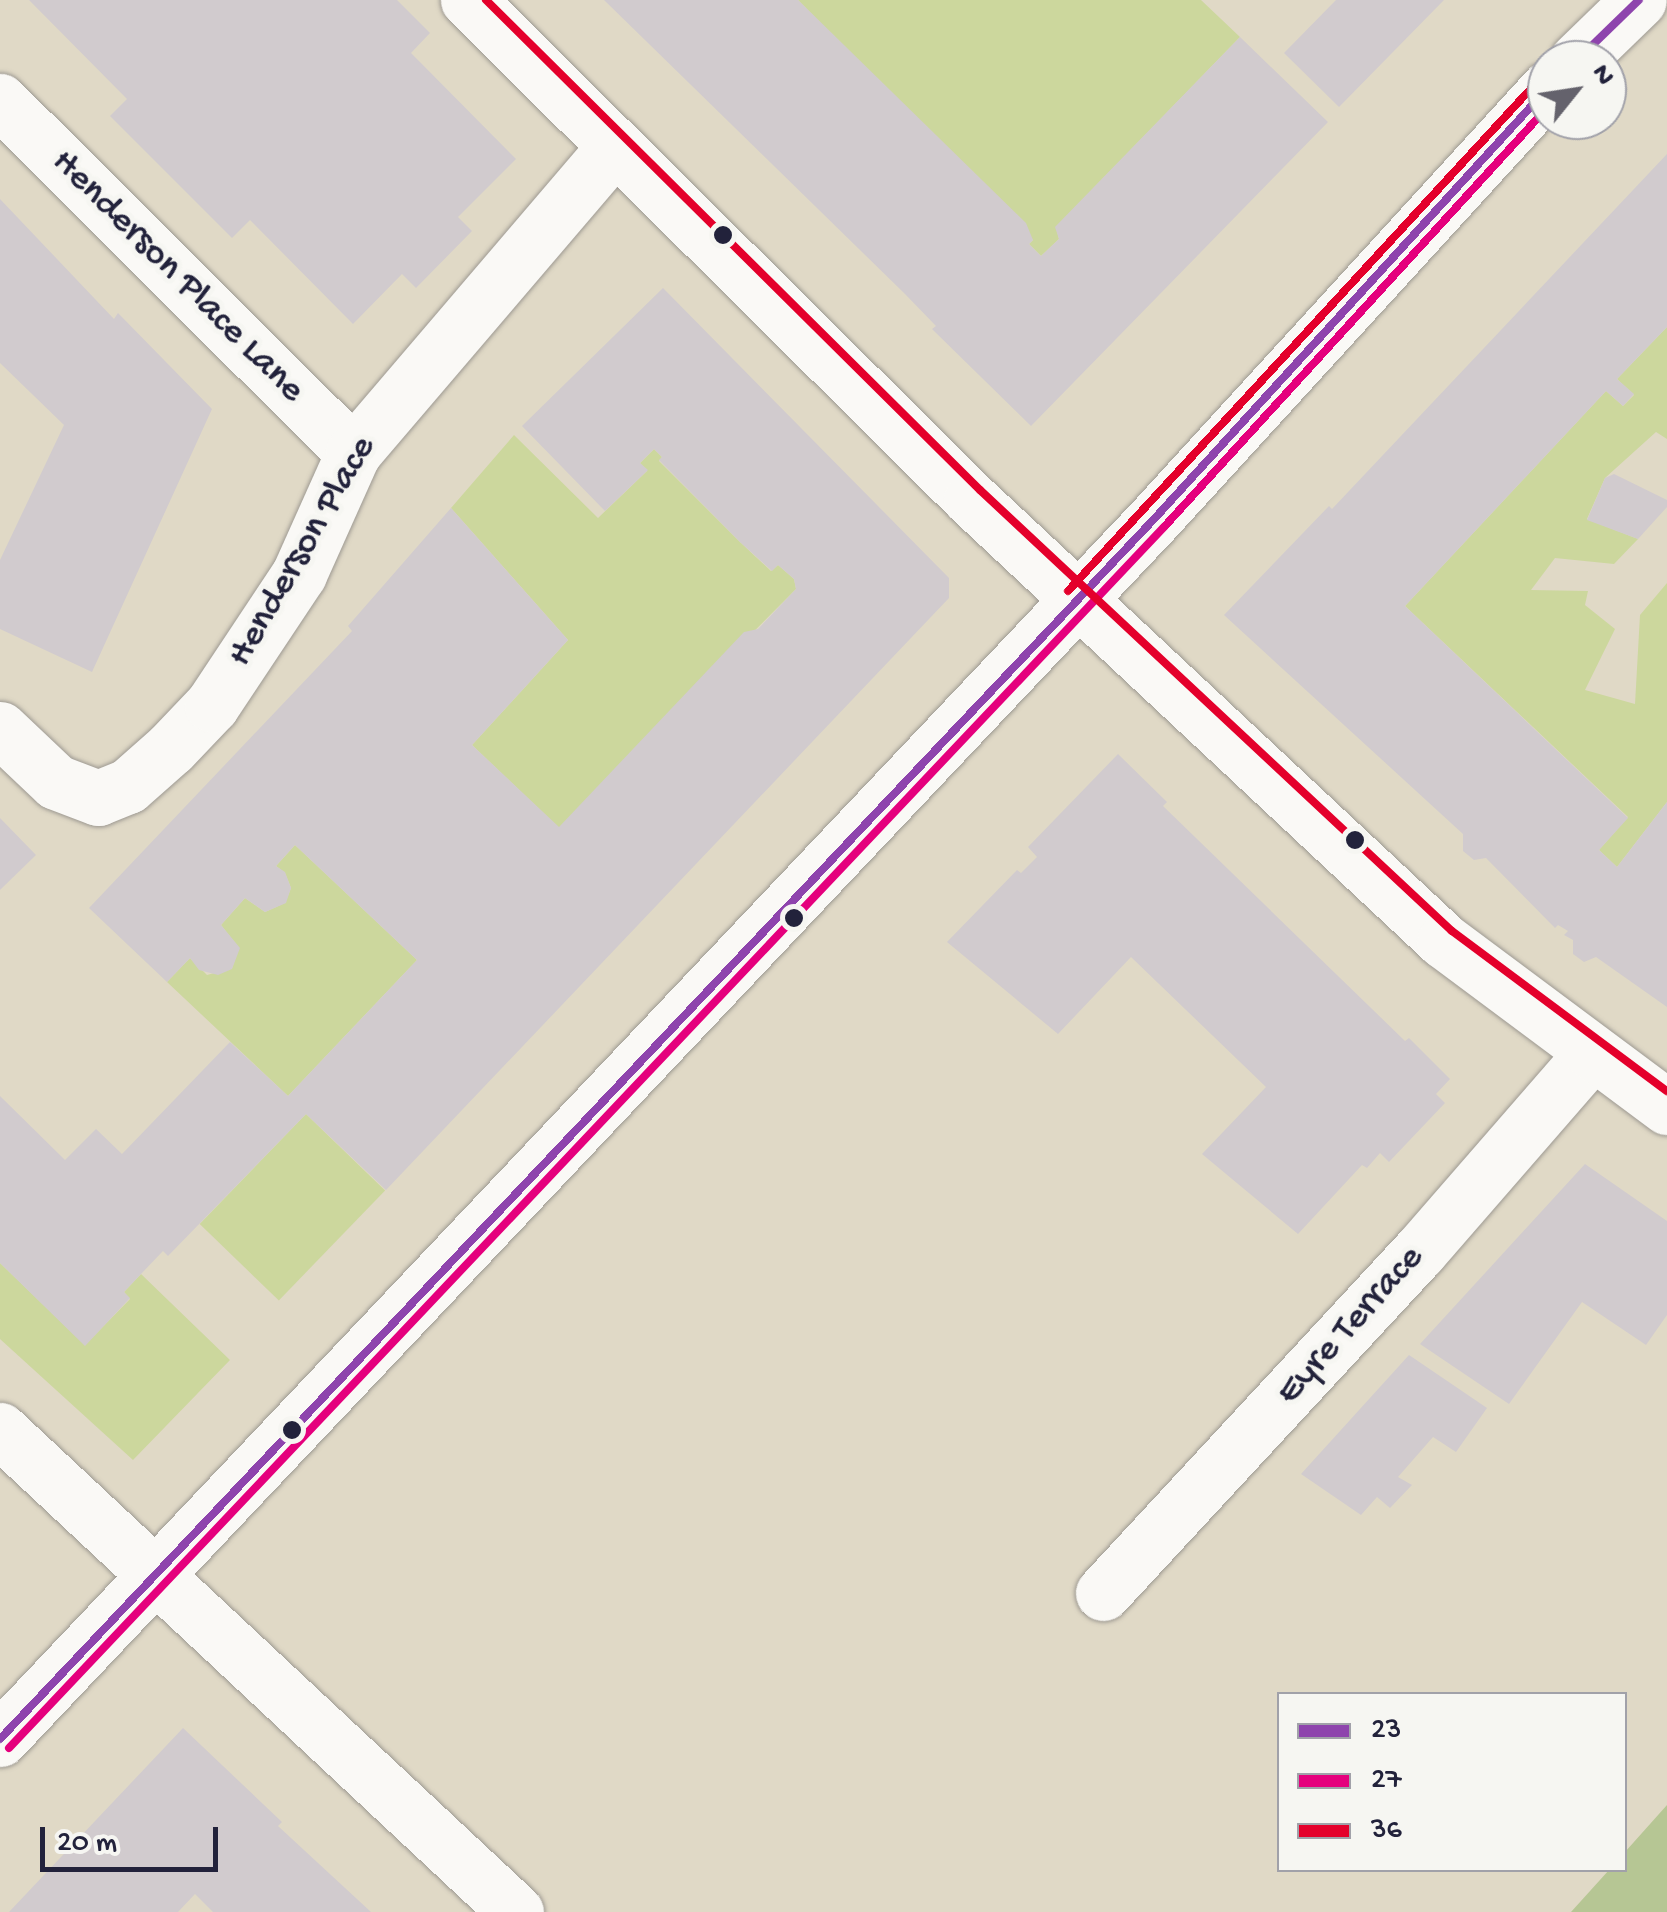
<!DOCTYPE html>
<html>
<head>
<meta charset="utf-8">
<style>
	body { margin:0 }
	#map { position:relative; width:1667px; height:1912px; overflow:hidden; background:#e0d9c6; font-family:"Gochi Hand",sans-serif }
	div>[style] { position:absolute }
	.green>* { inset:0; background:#ccd79d; transform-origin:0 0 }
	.forest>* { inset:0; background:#b6c694 }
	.building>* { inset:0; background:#d1cbce }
	.roads { filter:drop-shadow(0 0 2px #9d9992) drop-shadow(0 0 2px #9d9992) }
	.minor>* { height:55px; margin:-27.5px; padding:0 27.5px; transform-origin:27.5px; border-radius:27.5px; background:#faf9f6 }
	.major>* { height:55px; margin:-27.5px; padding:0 27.5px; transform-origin:27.5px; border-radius:27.5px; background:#faf9f6 }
	.bus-1>* { height:8px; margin:-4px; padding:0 4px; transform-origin:4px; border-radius:4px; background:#8e44ad }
	.bus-2>* { height:8px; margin:-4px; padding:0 4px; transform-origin:4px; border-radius:4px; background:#e5007d }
	.bus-3>* { height:8px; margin:-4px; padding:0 4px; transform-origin:4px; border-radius:4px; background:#e4002b }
	.dots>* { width:28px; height:28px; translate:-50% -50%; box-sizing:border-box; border:5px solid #f6f6f2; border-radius:50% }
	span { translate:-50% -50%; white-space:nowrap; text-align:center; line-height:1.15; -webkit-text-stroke:10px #f6f6f2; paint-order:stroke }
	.street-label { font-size:38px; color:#22223b }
	.legend { position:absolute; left:1277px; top:1692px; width:350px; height:180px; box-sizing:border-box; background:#f6f6f2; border:2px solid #a1a1a9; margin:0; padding:12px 18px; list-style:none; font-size:30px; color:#22223b }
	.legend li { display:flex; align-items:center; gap:20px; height:50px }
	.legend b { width:50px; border:2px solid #a1a1a9 }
	.north { position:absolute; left:1527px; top:40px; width:100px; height:100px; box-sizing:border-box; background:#f6f6f2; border:2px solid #a1a1a9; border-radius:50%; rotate:60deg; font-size:28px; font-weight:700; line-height:40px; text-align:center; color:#22223b }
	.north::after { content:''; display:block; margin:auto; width:35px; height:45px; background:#64626c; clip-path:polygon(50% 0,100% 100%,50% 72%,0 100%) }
	.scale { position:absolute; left:40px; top:1827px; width:178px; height:45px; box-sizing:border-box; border:5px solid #22223b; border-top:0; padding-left:12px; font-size:30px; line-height:35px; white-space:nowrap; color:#22223b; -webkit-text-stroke:8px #f6f6f2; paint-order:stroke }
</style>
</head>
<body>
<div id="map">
	<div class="green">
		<i style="clip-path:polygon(798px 0,1201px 0,1240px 37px,1056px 227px,1059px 239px,1041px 256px,1029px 244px,1033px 240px)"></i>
		<i style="clip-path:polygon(1667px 327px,1667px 439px,1656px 432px,1605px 478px,1587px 519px,1638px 539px,1614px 564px,1555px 558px,1531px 590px,1588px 591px,1585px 605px,1615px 629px,1585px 690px,1635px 704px,1640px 615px,1667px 583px,1667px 802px,1617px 867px,1599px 850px,1628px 817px,1405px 606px,1606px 391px,1623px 406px,1634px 395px,1617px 379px)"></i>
		<i style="clip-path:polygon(514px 435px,598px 518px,647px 471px,640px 463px,654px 449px,662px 457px,659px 461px,740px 542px,771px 571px,778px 565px,794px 579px,796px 589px,559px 828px,472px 745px,568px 640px,451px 508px)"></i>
		<i style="clip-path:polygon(295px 845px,417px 960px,288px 1096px,167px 982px,190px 958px,207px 975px,232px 968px,239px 948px,221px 925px,245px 898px,265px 912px,285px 903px,291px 888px,285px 873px,276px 866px)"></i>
		<i style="left:306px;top:1114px;width:110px;height:153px;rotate:44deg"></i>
		<i style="clip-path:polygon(0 1263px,85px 1345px,130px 1299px,124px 1292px,141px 1274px,230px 1360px,133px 1460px,0 1339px)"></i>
	</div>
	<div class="forest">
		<i style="clip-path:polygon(1667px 1805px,1667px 1912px,1571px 1912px,1609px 1870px,1624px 1870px,1625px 1852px)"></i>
	</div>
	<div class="building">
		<i style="clip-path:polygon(29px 0,397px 0,430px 33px,411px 53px,516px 159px,458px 217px,472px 231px,416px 288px,402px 274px,353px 324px,250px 220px,232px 238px,110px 116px,127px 99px)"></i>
		<i style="clip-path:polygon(604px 0,798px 0,1026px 223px,1033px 240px,1029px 244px,1041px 256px,1059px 239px,1055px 227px,1240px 37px,1328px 122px,1031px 426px,932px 329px,936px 326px,904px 293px)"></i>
		<i style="clip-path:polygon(1336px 0,1444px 0,1339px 107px,1284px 53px)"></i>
		<i style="clip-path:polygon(1667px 154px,1667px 327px,1617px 379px,1634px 394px,1623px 406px,1606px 391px,1405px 606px,1628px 818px,1599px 850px,1617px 867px,1667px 802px,1667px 1007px,1596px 957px,1584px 962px,1573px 954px,1573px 940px,1564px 935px,1568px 931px,1558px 925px,1555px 928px,1486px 858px,1474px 860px,1463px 851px,1463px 834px,1224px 615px,1329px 506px,1332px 509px)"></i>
		<i style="clip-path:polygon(0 199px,114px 319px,118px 313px,212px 409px,92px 672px,0 629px,0 560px,64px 425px,0 363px)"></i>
		<i style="clip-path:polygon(663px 288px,949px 578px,949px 598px,386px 1190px,306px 1114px,168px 1256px,163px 1251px,141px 1274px,124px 1292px,130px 1298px,85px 1346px,0 1263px,0 1096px,65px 1160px,96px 1129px,122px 1154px,230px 1042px,288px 1096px,417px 960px,295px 845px,276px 866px,285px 872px,291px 888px,286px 903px,265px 912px,245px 898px,221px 925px,240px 948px,232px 969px,218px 975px,199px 970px,190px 958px,167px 982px,89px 908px,352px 631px,348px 626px,451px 508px,568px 640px,472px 745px,559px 827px,744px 632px,758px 629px,796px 589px,794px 579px,778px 565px,772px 571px,740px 542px,659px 460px,662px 457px,654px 449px,640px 463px,648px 470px,605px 511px,522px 426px)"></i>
		<i style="clip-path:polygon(1614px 474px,1667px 500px,1667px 507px,1638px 539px,1587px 520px,1605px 478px)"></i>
		<i style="clip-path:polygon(1118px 754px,1167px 802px,1163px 806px,1405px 1041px,1409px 1038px,1450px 1079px,1436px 1094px,1445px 1103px,1389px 1162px,1380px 1153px,1367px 1168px,1362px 1165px,1298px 1234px,1202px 1154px,1266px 1087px,1131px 957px,1058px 1034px,947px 942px,1017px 870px,1021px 873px,1037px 857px,1028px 847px)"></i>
		<i style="clip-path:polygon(0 818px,36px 855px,0 890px)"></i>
		<i style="clip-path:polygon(1585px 1164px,1667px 1221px,1667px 1315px,1646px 1345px,1582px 1302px,1509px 1404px,1420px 1344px)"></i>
		<i style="clip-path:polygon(1409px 1355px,1487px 1408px,1456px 1452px,1433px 1437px,1398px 1477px,1412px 1485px,1390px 1508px,1377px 1497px,1361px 1515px,1301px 1474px)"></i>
		<i style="clip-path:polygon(183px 1728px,282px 1822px,278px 1826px,371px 1912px,213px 1912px,195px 1894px,178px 1912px,9px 1912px)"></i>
	</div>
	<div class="roads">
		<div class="minor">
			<i style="left:1577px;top:60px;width:86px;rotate:-44.1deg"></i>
			<i style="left:0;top:101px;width:499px;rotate:44.9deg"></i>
			<i style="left:0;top:729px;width:77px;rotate:43.4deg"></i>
			<i style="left:56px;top:782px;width:45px;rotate:20.9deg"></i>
			<i style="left:98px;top:798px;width:32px;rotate:-22deg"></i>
			<i style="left:128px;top:786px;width:57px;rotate:-41.5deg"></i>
			<i style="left:171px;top:748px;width:59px;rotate:-46.4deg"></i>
			<i style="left:212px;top:705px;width:157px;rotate:-56.4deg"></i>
			<i style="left:299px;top:574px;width:133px;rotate:-65.9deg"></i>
			<i style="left:353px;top:453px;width:400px;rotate:-49.5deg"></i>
			<i style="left:0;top:1430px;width:706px;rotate:43.05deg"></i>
			<i style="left:1103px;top:1593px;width:465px;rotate:-47.2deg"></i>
			<i style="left:1419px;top:1252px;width:264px;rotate:-49deg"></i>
			<i style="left:0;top:1739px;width:1681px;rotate:-46.59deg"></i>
			<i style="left:1155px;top:518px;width:581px;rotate:-47.58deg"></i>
		</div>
		<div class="major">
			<i style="left:468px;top:0;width:709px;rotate:44.77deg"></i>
			<i style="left:971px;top:499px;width:647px;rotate:43.06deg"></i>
			<i style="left:1444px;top:941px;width:278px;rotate:36.7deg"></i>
		</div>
	</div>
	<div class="bus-1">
		<i style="left:1577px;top:60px;width:86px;rotate:-44.1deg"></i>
		<i style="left:0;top:1739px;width:1681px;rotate:-46.59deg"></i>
		<i style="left:1155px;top:518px;width:581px;rotate:-47.58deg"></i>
	</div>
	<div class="bus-2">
		<i style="left:9px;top:1748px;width:1681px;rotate:-46.59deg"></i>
		<i style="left:1164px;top:527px;width:568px;rotate:-47.57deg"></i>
	</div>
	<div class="bus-3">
		<i style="left:486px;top:0;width:696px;rotate:44.77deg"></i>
		<i style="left:980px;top:490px;width:646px;rotate:43.06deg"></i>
		<i style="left:1452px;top:931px;width:268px;rotate:36.7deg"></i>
		<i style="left:1068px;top:591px;width:694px;rotate:-47.34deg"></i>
	</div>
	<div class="dots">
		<i style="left:723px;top:235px;background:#22223b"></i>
		<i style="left:1355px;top:840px;background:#22223b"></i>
		<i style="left:794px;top:918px;background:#22223b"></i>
		<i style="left:292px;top:1430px;background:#22223b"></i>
	</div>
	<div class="street-label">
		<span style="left:177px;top:277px;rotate:45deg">Henderson Place Lane</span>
		<span style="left:303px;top:552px;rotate:-60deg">Henderson Place</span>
		<span style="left:1351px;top:1326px;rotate:-48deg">Eyre Terrace</span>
	</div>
	<ul class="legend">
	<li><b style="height:12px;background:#8e44ad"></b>23</li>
	<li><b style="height:12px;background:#e5007d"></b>27</li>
	<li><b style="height:12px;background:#e4002b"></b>36</li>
	</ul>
	<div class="north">N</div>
	<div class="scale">20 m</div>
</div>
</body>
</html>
